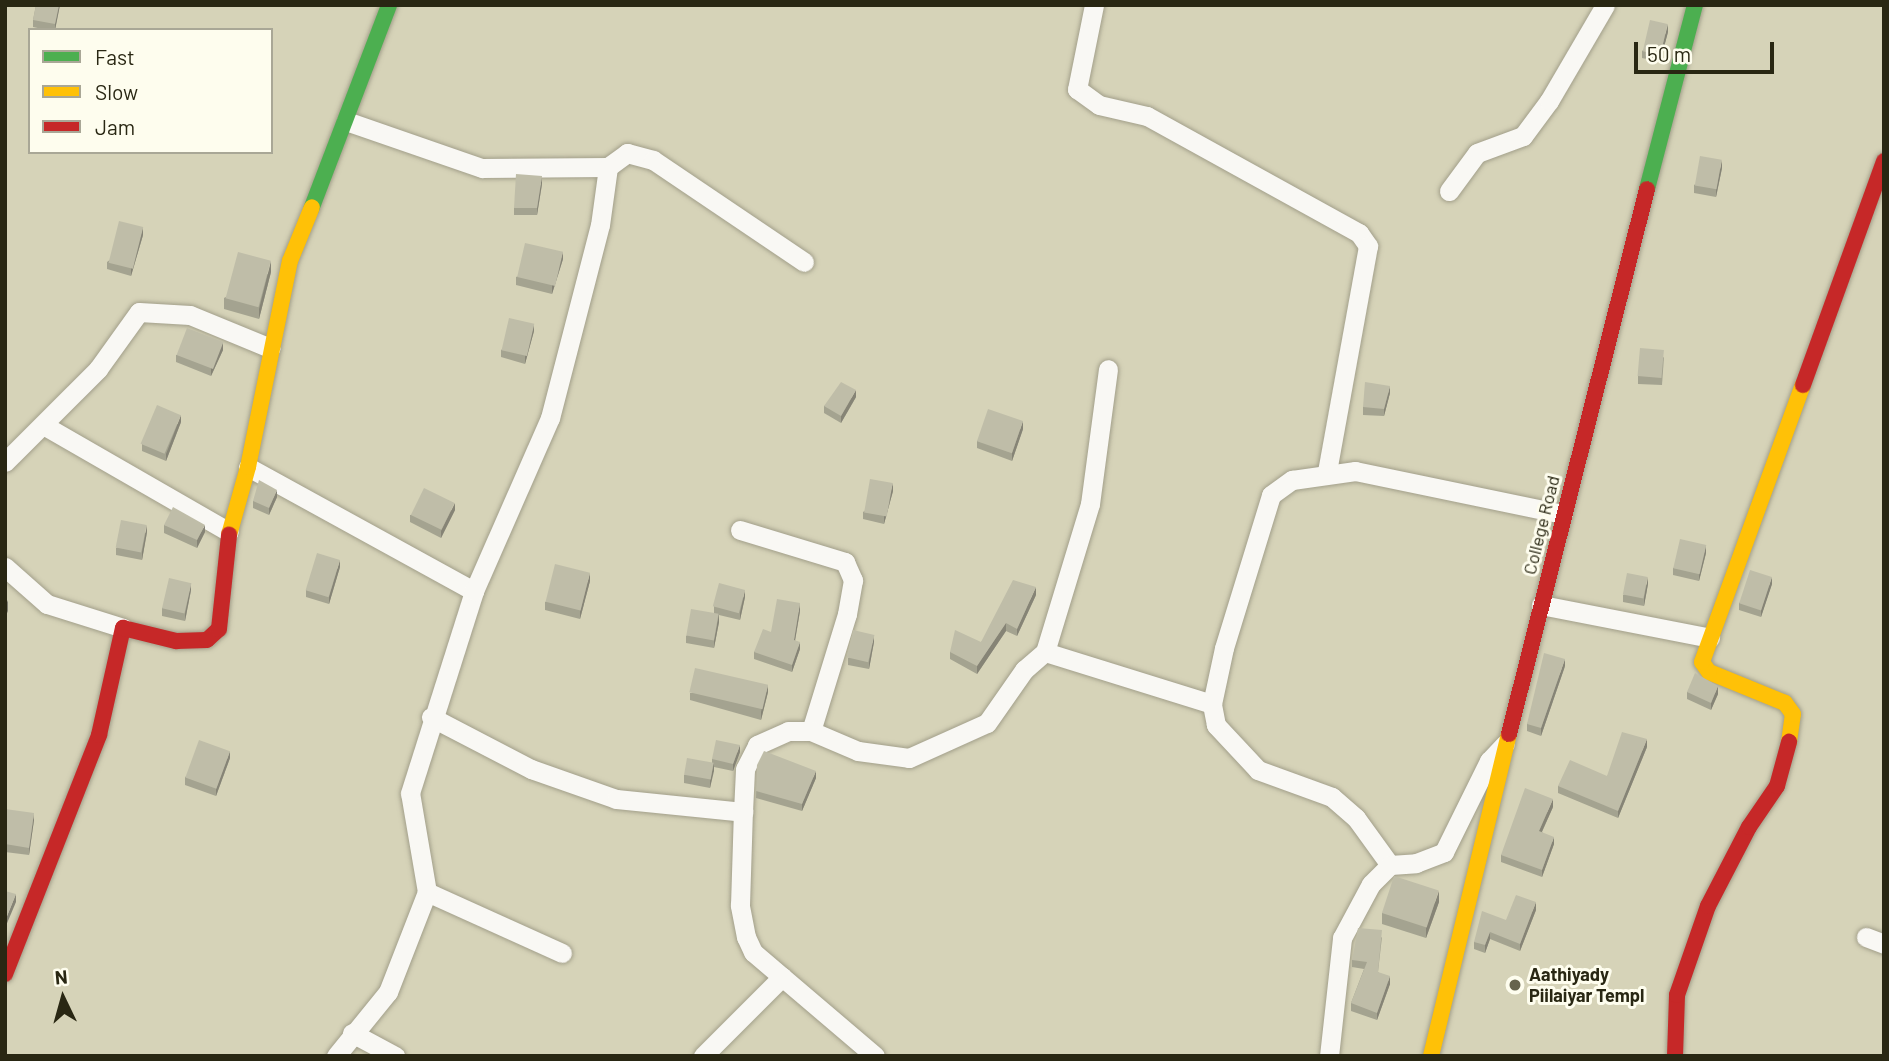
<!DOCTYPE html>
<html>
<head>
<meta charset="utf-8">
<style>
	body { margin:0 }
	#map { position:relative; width:1889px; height:1061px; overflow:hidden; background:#d6d3b8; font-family:Barlow,sans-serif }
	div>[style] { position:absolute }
	.roads { filter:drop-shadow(0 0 2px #a29f8a) drop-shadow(0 0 2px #a29f8a) }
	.street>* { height:19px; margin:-9.5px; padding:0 9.5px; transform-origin:9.5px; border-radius:9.5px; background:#f9f8f4 }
	.fast>* { height:16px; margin:-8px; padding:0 8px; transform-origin:8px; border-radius:8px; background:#4caf50 }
	.slow>* { height:16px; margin:-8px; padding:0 8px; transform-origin:8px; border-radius:8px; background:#ffc107 }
	.jam>* { height:16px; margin:-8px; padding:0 8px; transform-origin:8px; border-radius:8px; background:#c62828 }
	.wall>* { inset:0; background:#a4a390 }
	.shaded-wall>* { inset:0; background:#868476 }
	.building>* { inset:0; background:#bfbda8; transform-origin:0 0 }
	.dots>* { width:19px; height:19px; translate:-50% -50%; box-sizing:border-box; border:4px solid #fefdee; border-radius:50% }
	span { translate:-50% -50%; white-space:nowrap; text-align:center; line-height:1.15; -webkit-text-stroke:6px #fefdee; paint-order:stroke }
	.street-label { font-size:18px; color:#292713 }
	.poi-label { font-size:18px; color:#292713; font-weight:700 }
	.left { translate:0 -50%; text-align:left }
	.frame { position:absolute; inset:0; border:7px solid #292713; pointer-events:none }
	.legend { position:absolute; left:28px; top:28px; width:245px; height:126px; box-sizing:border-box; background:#fefdee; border:2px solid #a9a796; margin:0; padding:9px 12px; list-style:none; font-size:21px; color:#292713 }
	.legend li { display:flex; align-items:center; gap:14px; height:35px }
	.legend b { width:35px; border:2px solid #a9a796 }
	.north { position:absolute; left:28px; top:963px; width:70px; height:70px; -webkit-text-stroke:5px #fefdee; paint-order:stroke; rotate:355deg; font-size:19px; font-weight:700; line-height:28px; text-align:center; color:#292713 }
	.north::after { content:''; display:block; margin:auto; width:24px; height:32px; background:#292713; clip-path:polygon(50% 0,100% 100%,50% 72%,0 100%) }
	.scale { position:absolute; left:1634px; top:42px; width:140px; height:32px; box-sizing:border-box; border:4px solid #292713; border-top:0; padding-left:9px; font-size:21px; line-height:24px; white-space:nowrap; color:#292713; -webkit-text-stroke:5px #fefdee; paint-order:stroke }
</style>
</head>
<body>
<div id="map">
	<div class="roads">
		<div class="street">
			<i style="left:1094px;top:5px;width:86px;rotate:101.4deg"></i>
			<i style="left:1077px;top:89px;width:27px;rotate:36deg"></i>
			<i style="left:1099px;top:105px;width:49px;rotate:12.9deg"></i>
			<i style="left:1147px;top:116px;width:242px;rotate:28.9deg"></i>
			<i style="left:1359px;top:233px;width:16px;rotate:55deg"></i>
			<i style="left:1368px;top:246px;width:230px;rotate:100.3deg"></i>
			<i style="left:346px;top:121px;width:144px;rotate:19.1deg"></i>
			<i style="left:482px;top:168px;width:126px;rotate:-0.5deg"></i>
			<i style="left:608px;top:167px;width:24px;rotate:-36deg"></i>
			<i style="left:627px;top:153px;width:27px;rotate:15deg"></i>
			<i style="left:653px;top:160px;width:182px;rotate:34deg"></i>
			<i style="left:1449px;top:191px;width:47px;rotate:-53.6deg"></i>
			<i style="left:1477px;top:153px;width:49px;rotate:-20.3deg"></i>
			<i style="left:1523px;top:136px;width:44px;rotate:-53.4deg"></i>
			<i style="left:1549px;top:101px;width:111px;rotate:-59.7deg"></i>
			<i style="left:45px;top:426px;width:212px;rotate:29.9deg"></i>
			<i style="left:5px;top:462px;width:132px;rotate:-45deg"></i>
			<i style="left:98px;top:369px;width:70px;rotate:-54.3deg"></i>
			<i style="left:139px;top:312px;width:51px;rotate:3.4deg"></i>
			<i style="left:190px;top:315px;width:87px;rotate:22.4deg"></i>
			<i style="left:248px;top:467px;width:258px;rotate:28.8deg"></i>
			<i style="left:740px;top:530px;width:110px;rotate:16.9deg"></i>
			<i style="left:845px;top:562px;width:20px;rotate:66deg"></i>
			<i style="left:853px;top:580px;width:35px;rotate:100deg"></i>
			<i style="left:847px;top:614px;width:122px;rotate:107.1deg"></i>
			<i style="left:5px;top:567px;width:56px;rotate:41.4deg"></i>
			<i style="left:47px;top:604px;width:80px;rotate:17.5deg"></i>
			<i style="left:1541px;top:605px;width:172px;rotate:11deg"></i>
			<i style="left:1045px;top:652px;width:155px;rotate:-73.1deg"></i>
			<i style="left:1090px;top:504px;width:136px;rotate:-82.4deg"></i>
			<i style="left:431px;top:717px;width:113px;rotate:27.5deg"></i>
			<i style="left:531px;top:769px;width:90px;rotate:19.4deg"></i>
			<i style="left:616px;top:799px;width:128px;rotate:5.8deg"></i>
			<i style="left:1390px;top:865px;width:58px;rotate:-125.9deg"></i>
			<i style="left:1356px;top:818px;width:32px;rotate:-139deg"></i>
			<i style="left:1332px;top:797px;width:79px;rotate:-160deg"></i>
			<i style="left:1258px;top:770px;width:62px;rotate:-133deg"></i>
			<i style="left:1216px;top:725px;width:21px;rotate:-101deg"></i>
			<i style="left:1212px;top:704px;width:57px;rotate:-77.9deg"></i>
			<i style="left:1224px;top:648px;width:160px;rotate:-72.9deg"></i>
			<i style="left:1271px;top:495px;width:26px;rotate:-36deg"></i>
			<i style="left:1292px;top:480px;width:64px;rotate:-8.1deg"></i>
			<i style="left:1355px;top:471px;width:212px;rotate:11.7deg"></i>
			<i style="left:427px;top:892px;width:148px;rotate:24.3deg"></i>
			<i style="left:1866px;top:937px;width:19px;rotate:21deg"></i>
			<i style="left:352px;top:1033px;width:49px;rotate:28.1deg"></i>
			<i style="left:336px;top:1056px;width:82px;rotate:-50.9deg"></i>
			<i style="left:388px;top:992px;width:107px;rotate:-68.7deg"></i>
			<i style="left:427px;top:892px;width:100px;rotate:-99.7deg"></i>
			<i style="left:410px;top:793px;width:212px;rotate:-72.4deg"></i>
			<i style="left:474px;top:591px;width:189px;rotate:-66.3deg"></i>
			<i style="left:550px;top:418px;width:199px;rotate:-75.5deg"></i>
			<i style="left:600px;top:225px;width:59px;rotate:-82.1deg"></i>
			<i style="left:703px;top:1056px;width:112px;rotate:-45deg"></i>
			<i style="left:875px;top:1056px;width:160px;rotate:-139.6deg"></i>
			<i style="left:753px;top:952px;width:17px;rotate:-115deg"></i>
			<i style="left:746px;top:937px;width:33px;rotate:-101deg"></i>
			<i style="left:740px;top:905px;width:93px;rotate:-88.2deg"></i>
			<i style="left:743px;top:812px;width:43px;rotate:-87.3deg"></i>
			<i style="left:745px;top:769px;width:27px;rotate:-63deg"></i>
			<i style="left:757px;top:745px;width:34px;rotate:-24deg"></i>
			<i style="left:788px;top:731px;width:23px"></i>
			<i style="left:811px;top:731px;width:51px;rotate:23.1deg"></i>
			<i style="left:858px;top:751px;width:51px;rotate:7.8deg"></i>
			<i style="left:909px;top:758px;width:85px;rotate:-24.2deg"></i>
			<i style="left:987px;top:723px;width:65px;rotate:-55.1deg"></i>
			<i style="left:1024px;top:670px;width:28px;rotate:-41deg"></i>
			<i style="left:1045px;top:652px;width:175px;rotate:17.3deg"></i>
			<i style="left:1329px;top:1056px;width:119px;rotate:-83.7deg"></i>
			<i style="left:1342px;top:938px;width:61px;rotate:-61.8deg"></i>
			<i style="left:1371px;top:884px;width:27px;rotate:-45deg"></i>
			<i style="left:1390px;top:865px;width:26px;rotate:-4deg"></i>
			<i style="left:1416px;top:863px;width:30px;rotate:-21deg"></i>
			<i style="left:1444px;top:852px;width:102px;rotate:-63.7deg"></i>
			<i style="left:1489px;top:761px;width:23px;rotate:-47deg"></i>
		</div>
		<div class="fast">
			<i style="left:1647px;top:189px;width:190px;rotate:-75.4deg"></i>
			<i style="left:312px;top:207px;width:216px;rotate:-69.1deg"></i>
		</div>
		<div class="slow">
			<i style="left:229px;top:535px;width:71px;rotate:-74.4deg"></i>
			<i style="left:248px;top:467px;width:210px;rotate:-78.5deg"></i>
			<i style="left:290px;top:261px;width:58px;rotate:-67.8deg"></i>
			<i style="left:1789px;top:742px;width:28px;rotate:-82deg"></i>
			<i style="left:1793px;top:714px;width:14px;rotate:-126deg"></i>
			<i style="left:1785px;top:703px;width:82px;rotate:-157.8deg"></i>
			<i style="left:1709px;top:672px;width:12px;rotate:-125deg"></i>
			<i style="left:1702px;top:662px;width:295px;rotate:-70deg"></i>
			<i style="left:1431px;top:1056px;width:331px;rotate:-76.4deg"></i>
		</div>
		<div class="jam">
			<i style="left:1803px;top:385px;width:238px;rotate:-70.1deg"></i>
			<i style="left:1509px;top:734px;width:562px;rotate:-75.79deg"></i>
			<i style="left:5px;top:974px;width:257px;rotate:-68.5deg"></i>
			<i style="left:99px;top:735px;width:110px;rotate:-77.4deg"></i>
			<i style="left:123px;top:628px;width:55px;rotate:13.8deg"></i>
			<i style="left:176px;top:641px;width:31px;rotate:-2deg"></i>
			<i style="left:207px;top:640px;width:16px;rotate:-43deg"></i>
			<i style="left:219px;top:629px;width:95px;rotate:-83.9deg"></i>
			<i style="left:1675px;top:1056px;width:61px;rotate:-88.1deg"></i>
			<i style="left:1677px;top:995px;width:94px;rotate:-70.8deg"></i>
			<i style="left:1708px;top:906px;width:89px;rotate:-62.6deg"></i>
			<i style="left:1749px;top:827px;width:50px;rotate:-55.7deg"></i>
			<i style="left:1777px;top:786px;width:46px;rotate:-74.7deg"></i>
		</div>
	</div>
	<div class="wall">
		<i style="clip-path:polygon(36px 5px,60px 5px,55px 30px,47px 30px,33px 27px,33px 20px)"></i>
		<i style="clip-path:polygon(1668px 32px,1660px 62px,1642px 58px,1642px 51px)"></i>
		<i style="clip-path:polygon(1722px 168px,1716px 197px,1694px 193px,1694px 185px)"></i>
		<i style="clip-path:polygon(542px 184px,537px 215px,514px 215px,514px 208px)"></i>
		<i style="clip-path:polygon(143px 235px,131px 276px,107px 269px,107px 262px)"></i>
		<i style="clip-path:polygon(563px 259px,552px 294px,516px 285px,516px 277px)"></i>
		<i style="clip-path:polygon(271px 272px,259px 319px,224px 309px,224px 298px)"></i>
		<i style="clip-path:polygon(534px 331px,525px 364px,501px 357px,501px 350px)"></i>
		<i style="clip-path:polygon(223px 350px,211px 376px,176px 362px,176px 355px)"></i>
		<i style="clip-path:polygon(1664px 357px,1662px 385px,1638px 384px,1638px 376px)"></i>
		<i style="clip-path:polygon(1390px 393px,1384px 416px,1363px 415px,1363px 407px)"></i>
		<i style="clip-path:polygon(856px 397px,841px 423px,824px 413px,824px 406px)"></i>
		<i style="clip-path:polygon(181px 422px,166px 461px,142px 451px,142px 444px)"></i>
		<i style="clip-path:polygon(1023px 429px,1012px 461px,977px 448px,977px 441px)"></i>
		<i style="clip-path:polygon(893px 491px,884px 524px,863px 519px,863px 512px)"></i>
		<i style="clip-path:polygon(277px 497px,269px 515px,253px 508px,253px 501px)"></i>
		<i style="clip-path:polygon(455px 510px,441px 538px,410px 522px,410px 515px)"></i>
		<i style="clip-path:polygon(164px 525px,205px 532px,197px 548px,164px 533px)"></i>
		<i style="clip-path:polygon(147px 532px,142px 560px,116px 555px,116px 548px)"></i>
		<i style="clip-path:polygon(1706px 553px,1699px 581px,1673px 575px,1673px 568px)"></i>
		<i style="clip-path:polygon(340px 567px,329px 604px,306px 597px,306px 590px)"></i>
		<i style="clip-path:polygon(590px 581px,580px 619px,545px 610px,545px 602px)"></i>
		<i style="clip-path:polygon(1648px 584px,1644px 606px,1623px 602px,1623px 595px)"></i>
		<i style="clip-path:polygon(1772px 584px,1761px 617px,1739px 610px,1739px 603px)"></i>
		<i style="clip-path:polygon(191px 590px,185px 621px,162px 616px,162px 608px)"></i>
		<i style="clip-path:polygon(1036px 595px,1017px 636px,1006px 631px,977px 674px,950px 659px,950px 652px,981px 642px)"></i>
		<i style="clip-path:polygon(745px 597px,740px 620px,719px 615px,719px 622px,714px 648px,686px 643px,686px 636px,714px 613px,714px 606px)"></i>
		<i style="clip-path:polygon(800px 611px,795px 640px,800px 649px,792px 672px,754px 659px,754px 652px,771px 632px)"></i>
		<i style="clip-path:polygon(874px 642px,869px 669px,848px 665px,848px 658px)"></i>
		<i style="clip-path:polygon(1565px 666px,1541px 736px,1527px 731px,1527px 724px)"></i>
		<i style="clip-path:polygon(768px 692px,761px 720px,690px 700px,690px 693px)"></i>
		<i style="clip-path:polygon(1687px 692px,1718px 694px,1711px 710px,1687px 699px)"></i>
		<i style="clip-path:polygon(1647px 747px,1618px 818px,1558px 793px,1558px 786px,1607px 776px)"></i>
		<i style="clip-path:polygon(740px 752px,733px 771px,714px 767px,710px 788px,684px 783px,684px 775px,712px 763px,712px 759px)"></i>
		<i style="clip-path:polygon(230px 758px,216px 796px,185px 785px,185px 777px)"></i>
		<i style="clip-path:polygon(757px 765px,816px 778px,802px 811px,756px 798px)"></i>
		<i style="clip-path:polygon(1553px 807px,1542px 832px,1554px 844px,1542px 877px,1501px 862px,1501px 855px)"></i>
		<i style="clip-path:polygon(5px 809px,34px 820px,29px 855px,5px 852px)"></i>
		<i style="clip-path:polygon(1439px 902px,1426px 938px,1382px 924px,1382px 913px)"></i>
		<i style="clip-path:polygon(1536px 910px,1520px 951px,1490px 939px,1485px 953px,1474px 949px,1474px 942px,1506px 920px)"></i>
		<i style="clip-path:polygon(1382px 937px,1378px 972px,1390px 984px,1377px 1020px,1351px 1011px,1351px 1003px,1364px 969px,1352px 967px,1352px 960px)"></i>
	</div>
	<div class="shaded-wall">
		<i style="clip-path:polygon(59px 5px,60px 5px,55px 30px,55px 24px)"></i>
		<i style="clip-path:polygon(1668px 24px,1668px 32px,1660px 62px,1660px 55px)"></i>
		<i style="clip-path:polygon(1722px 160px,1722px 168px,1716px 197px,1716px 190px)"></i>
		<i style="clip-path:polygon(542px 176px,542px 184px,537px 215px,537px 208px)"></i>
		<i style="clip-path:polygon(143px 227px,143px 235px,131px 276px,131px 269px)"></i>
		<i style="clip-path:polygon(563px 252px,563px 259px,552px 294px,552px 286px)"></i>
		<i style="clip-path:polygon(271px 261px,271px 272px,259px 319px,259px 309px)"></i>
		<i style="clip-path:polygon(534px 324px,534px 331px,525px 364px,525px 357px)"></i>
		<i style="clip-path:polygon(223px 342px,223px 350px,211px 376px,211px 369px)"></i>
		<i style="clip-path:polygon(1390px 386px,1390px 393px,1384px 416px,1384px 409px)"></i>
		<i style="clip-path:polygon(856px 390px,856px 397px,841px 423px,841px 416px)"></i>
		<i style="clip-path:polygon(181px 415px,181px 422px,166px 461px,166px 454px)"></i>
		<i style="clip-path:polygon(1023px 421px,1023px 429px,1012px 461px,1012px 453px)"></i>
		<i style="clip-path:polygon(893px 483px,893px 491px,884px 524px,884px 517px)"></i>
		<i style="clip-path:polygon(277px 490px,277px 497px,269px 515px,269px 508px)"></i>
		<i style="clip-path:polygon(455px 503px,455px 510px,441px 538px,441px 531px)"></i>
		<i style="clip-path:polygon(147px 525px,147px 532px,142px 560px,142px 552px)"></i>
		<i style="clip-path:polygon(205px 525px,205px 532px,197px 548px,197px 540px)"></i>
		<i style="clip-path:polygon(1706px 545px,1706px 553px,1699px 581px,1699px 574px)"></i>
		<i style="clip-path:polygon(340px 560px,340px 567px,329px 604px,329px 597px)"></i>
		<i style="clip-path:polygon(590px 573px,590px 581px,580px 619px,580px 612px)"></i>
		<i style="clip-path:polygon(1648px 577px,1648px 584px,1644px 606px,1644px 598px)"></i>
		<i style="clip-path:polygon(1772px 577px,1772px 584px,1761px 617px,1761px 610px)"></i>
		<i style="clip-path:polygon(191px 583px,191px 590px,185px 621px,185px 614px)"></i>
		<i style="clip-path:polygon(1036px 587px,1036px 595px,1017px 636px,1017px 629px)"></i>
		<i style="clip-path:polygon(745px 590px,745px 597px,740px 620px,740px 613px)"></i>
		<i style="clip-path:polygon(8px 600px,8px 611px,5px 618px,5px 607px)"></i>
		<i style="clip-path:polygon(800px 603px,800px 611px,794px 647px,794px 640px)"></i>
		<i style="clip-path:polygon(719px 614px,719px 622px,714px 648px,714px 641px)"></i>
		<i style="clip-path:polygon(1006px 623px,1006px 631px,977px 674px,977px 666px)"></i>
		<i style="clip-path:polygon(874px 635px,874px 642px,869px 669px,869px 662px)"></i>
		<i style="clip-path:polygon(800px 642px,800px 649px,792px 672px,792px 665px)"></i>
		<i style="clip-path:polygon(1565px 659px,1565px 666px,1541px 736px,1541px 728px)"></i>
		<i style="clip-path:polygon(768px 685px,768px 692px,761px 720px,761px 712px)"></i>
		<i style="clip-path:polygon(1718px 686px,1718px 694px,1711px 710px,1711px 703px)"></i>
		<i style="clip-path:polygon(1647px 739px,1647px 747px,1618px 818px,1618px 811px)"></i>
		<i style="clip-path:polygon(740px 745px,740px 752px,733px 771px,733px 764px)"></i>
		<i style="clip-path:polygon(230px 751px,230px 758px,216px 796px,216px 789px)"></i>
		<i style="clip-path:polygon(714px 763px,714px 771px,710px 788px,710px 781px)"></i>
		<i style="clip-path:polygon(816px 771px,816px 778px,802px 811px,802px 804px)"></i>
		<i style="clip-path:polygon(1553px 799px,1553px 807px,1539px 838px,1539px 831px)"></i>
		<i style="clip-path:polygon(34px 813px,34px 820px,29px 855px,29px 848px)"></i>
		<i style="clip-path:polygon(1554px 837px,1554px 844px,1542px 877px,1542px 870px)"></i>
		<i style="clip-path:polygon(1439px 891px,1439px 902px,1426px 938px,1426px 928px)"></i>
		<i style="clip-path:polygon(16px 894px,16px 902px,5px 928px,5px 921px)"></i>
		<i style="clip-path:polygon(1536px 902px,1536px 910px,1520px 951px,1520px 944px)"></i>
		<i style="clip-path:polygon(1490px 932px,1490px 939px,1485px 953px,1485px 945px)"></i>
		<i style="clip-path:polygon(1390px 976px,1390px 984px,1377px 1020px,1377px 1013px)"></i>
	</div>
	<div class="building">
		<i style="clip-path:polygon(36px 5px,59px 5px,55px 24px,33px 20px)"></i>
		<i style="left:1650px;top:20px;width:18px;height:32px;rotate:13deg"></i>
		<i style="left:1700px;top:156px;width:22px;height:30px;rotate:10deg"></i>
		<i style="clip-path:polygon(516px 174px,542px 176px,537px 208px,514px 208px)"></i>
		<i style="left:119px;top:221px;width:25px;height:43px;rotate:14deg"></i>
		<i style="left:525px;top:243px;width:39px;height:35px;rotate:13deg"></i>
		<i style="left:238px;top:252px;width:34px;height:48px;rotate:15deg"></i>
		<i style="left:509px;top:318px;width:26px;height:33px;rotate:13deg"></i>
		<i style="left:187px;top:328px;width:39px;height:29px;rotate:21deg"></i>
		<i style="left:1640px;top:348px;width:24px;height:28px;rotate:5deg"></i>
		<i style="clip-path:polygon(841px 382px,856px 390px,841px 416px,824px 406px)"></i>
		<i style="clip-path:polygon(1365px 382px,1390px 386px,1384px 409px,1363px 407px)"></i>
		<i style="left:157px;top:405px;width:26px;height:42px;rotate:23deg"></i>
		<i style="left:988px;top:409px;width:37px;height:34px;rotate:19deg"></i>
		<i style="left:870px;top:479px;width:23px;height:34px;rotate:10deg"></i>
		<i style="clip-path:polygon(259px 480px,277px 490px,269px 508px,253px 501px)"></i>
		<i style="left:424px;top:488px;width:34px;height:30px;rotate:26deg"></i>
		<i style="clip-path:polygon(173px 507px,205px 525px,197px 540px,164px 525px)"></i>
		<i style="left:121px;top:520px;width:26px;height:28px;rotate:11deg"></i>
		<i style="left:1680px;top:539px;width:27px;height:30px;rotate:13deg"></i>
		<i style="left:317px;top:553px;width:24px;height:39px;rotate:17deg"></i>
		<i style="left:555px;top:564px;width:36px;height:39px;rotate:14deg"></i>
		<i style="left:1750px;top:570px;width:23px;height:35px;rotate:18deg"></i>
		<i style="left:1627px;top:573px;width:21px;height:22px;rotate:11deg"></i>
		<i style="left:169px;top:578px;width:23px;height:31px;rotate:13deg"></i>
		<i style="clip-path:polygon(1013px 580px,1036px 587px,1017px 629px,1006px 623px,977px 666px,950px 652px,955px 630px,981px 642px)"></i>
		<i style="left:719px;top:583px;width:27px;height:24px;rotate:15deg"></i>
		<i style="clip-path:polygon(777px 599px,800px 603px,794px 640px,800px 642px,792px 665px,754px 652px,763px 629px,771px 632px)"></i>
		<i style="left:691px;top:609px;width:28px;height:27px;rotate:10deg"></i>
		<i style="left:853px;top:630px;width:22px;height:28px;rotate:13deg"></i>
		<i style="clip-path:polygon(1544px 653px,1565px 659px,1541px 728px,1527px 724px)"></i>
		<i style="left:695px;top:668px;width:75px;height:25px;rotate:13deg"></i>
		<i style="clip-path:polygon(1695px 673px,1718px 686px,1711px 703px,1687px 692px)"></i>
		<i style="clip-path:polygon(1622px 732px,1647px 739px,1618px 811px,1558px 786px,1570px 760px,1607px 776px)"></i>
		<i style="left:199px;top:740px;width:33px;height:40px;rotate:20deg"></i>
		<i style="clip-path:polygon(716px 740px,740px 745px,733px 764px,712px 759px)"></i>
		<i style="clip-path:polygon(764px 751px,816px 771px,802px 804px,756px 791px,757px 765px)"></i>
		<i style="left:687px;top:758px;width:27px;height:17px;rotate:10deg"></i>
		<i style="clip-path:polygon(1525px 788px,1553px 799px,1539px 831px,1554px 837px,1542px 870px,1501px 855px)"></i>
		<i style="clip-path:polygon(5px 809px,34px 813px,29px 848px,5px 844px)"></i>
		<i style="left:1394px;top:876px;width:47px;height:39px;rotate:18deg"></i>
		<i style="clip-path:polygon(5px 891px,16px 894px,5px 921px)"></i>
		<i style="clip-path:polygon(1516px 895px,1536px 902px,1520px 944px,1490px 932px,1485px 945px,1474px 942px,1482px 911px,1506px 920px)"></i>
		<i style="clip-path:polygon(1358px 928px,1382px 930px,1378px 972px,1390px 976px,1377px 1013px,1351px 1003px,1367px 962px,1352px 960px)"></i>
	</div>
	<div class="dots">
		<i style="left:1515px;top:985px;background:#66634d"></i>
	</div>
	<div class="street-label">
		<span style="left:1541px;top:525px;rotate:-76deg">College Road</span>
	</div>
	<div class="poi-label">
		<span class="left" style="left:1529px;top:985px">Aathiyady<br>Piilaiyar Templ</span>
	</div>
	<div class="frame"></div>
	<ul class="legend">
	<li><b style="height:9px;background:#4caf50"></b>Fast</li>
	<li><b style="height:9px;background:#ffc107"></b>Slow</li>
	<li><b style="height:9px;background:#c62828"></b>Jam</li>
	</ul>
	<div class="north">N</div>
	<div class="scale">50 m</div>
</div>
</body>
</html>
